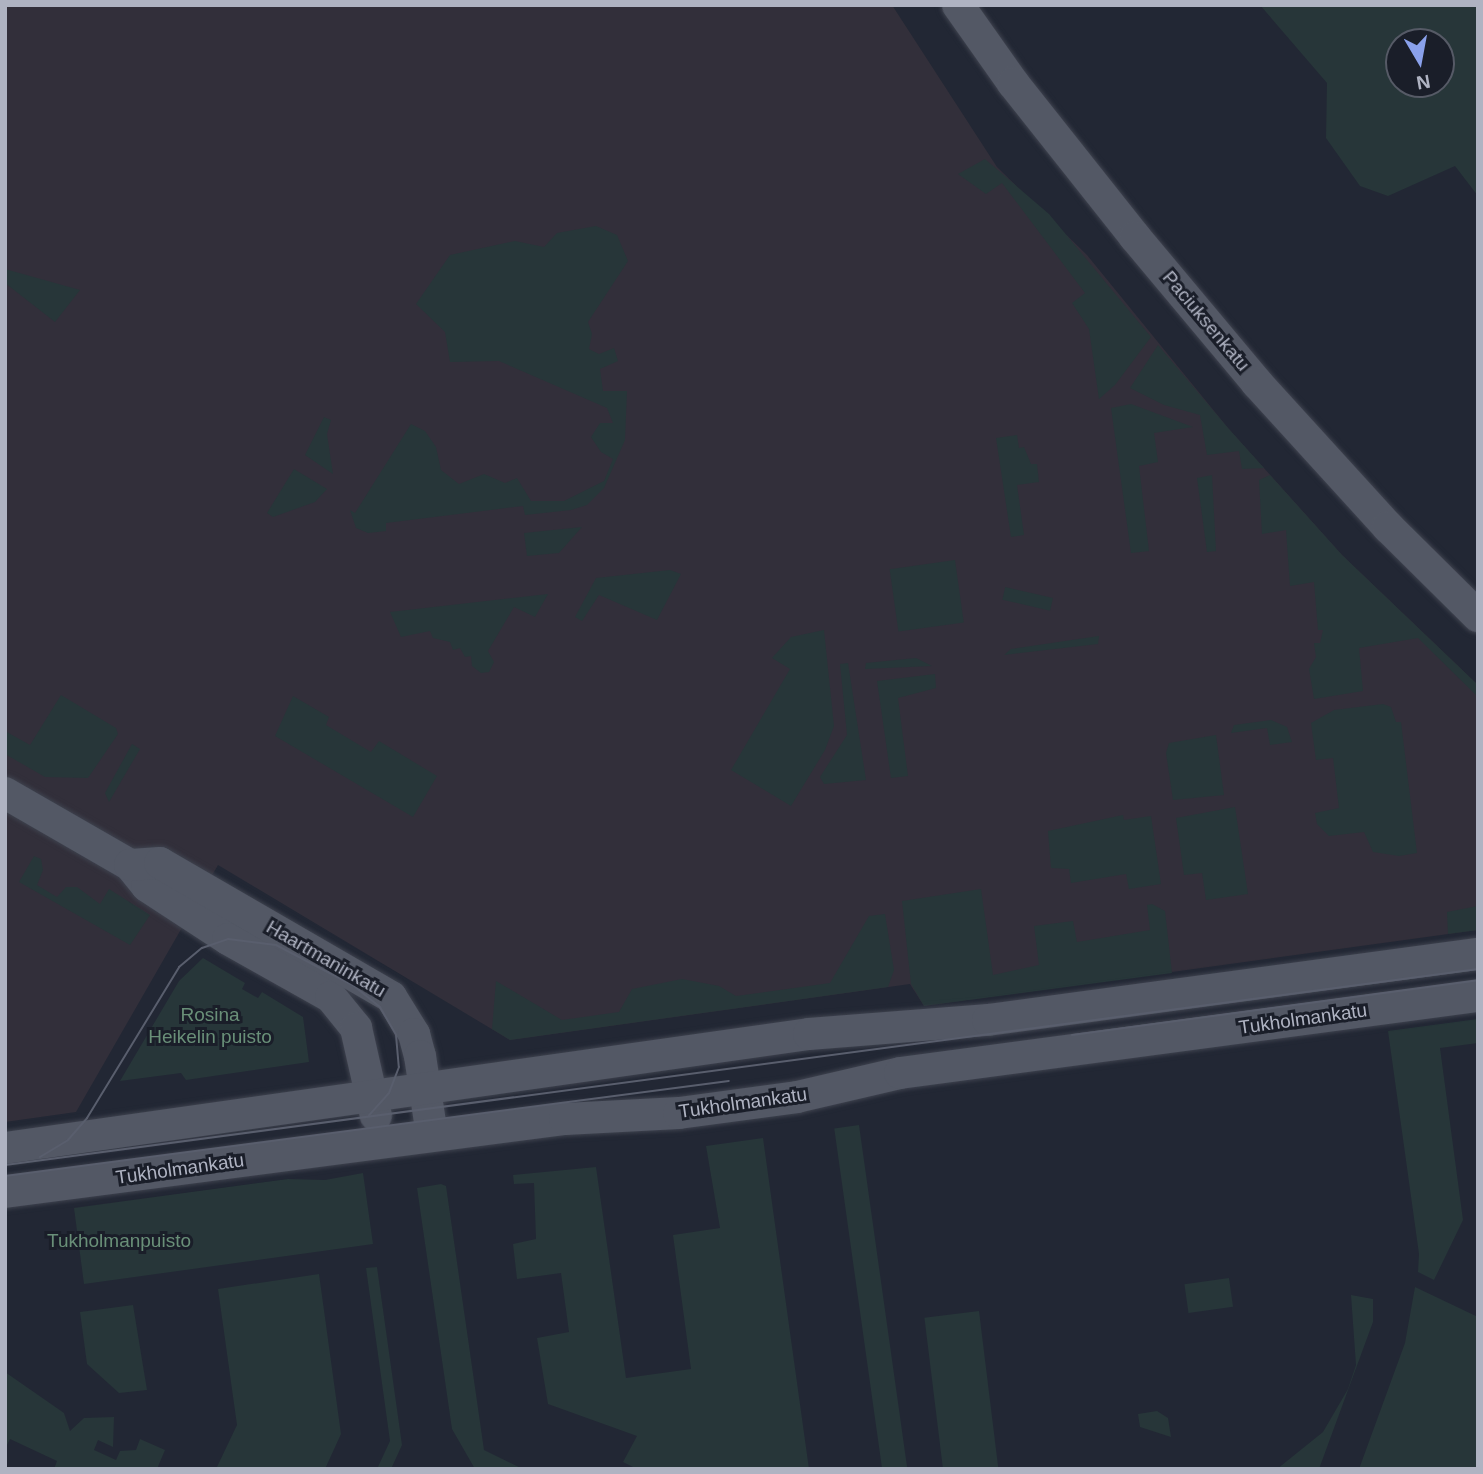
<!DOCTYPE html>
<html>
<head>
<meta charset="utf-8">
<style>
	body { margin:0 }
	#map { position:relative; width:1483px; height:1474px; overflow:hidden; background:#222734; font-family:Helvetica,sans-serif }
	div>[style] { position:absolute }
	.medical>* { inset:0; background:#322f3a }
	.green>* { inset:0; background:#273639; transform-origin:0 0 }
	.roads { filter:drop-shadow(0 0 2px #3e424e) drop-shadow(0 0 2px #3e424e) }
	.major>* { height:32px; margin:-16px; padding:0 16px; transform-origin:16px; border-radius:16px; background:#535865 }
	.tram>* { height:2px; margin:-1px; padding:0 1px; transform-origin:1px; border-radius:1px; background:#595e6d }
	span { translate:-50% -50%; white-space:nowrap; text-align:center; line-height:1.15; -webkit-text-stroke:6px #1a1e29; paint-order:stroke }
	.street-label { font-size:19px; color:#afb3c2 }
	.park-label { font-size:19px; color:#698f78 }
	.frame { position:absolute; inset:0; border:7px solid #afb3c2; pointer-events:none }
	.north { position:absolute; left:1385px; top:28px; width:70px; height:70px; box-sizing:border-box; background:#1a1e29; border:2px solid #565a66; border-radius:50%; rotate:170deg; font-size:19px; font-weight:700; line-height:28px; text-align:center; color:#afb3c2 }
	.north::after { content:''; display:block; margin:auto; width:24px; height:32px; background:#8aa1eb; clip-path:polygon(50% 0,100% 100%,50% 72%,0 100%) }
</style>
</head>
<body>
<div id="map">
	<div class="medical">
		<i style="clip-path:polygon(5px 5px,892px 5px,997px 167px,1087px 255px,1228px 428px,1342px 555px,1478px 685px,1478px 930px,924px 1006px,910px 984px,510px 1040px,218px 865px,76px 1112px,5px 1122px)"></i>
	</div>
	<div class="green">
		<i style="clip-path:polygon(evenodd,1260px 5px,1478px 5px,1478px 196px,1455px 166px,1388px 196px,1360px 186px,1326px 138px,1327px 83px,1260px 5px,1399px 42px,1441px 42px,1441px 84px,1399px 84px,1399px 42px)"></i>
		<i style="clip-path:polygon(985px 159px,1049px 214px,1151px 337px,1115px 385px,1099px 399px,1089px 329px,1072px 303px,1085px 293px,1002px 183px,986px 194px,958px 174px)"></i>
		<i style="clip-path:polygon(596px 226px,617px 235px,628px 261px,588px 322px,592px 334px,589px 349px,599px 354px,614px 348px,618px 361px,600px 369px,603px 391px,627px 391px,625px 440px,604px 488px,587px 505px,571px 510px,525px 515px,523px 506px,386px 523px,386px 531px,368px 533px,356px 528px,350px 510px,355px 513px,411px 424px,425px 431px,436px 447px,441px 470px,459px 484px,484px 474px,505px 483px,517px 478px,531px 501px,564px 501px,604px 481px,613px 459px,601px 452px,591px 437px,600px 423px,613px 423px,607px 408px,499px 361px,450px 362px,445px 332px,416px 304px,450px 255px,515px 241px,544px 247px,557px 233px)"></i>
		<i style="clip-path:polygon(5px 269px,80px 290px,55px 322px,5px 283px)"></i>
		<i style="clip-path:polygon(1158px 345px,1228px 428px,1264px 468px,1242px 469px,1239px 451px,1207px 455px,1200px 415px,1164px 405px,1130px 388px)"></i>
		<i style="clip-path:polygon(1131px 404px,1193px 427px,1154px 433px,1158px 462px,1139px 466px,1149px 551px,1131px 553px,1111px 408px)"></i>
		<i style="clip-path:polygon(324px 417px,331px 420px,327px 434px,333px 474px,305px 455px)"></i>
		<i style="clip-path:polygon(1017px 435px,1019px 448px,1024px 447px,1031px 464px,1037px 464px,1039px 482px,1017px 485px,1024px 535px,1011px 537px,996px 438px)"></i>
		<i style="clip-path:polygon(294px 469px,327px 489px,315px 502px,273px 517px,267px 513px)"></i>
		<i style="clip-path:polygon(1212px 475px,1216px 551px,1207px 552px,1197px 478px)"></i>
		<i style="clip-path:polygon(1270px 475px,1342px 555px,1478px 685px,1478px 697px,1418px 638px,1359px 648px,1363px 691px,1314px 699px,1309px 669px,1316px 657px,1314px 643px,1320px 643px,1323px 630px,1318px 630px,1314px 582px,1290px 586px,1286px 530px,1262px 534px,1259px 480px)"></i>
		<i style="clip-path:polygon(582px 527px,559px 553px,527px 556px,524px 533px)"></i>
		<i style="left:955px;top:560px;width:63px;height:66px;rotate:82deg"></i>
		<i style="clip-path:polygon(670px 570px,681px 574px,657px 620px,599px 595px,582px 621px,575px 617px,596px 578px)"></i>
		<i style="clip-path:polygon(548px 594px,535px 617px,514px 607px,488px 651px,494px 662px,489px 672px,481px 673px,472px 666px,471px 656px,465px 657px,460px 648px,453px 650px,450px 642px,433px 638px,430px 631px,401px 637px,390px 612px)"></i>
		<i style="left:1053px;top:598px;width:13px;height:49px;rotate:103deg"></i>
		<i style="clip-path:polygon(824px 630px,834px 726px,825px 750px,791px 806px,731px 770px,790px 669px,772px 658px,791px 637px)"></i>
		<i style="clip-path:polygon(1099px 636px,1098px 644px,1004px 655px,1011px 649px)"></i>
		<i style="clip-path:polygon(916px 658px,932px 666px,865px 669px,866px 663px)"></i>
		<i style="clip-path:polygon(848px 663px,866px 780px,824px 784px,820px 777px,847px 735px,840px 664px)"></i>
		<i style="clip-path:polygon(935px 674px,936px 688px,898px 698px,908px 776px,891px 778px,877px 681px)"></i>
		<i style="clip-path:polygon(61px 695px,116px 728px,118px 734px,88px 778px,45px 777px,5px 754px,5px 731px,30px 745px)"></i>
		<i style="clip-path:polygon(293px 696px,329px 717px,326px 725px,371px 752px,379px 741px,437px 776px,413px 817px,275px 736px)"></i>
		<i style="clip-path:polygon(1383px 704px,1391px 707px,1396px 722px,1401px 722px,1417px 853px,1399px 856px,1373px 852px,1364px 832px,1329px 836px,1317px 824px,1315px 813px,1339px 808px,1333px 758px,1316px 760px,1311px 723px,1334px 710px)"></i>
		<i style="clip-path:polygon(1271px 720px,1287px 727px,1292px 742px,1270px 745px,1267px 728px,1231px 733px,1234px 725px)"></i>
		<i style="clip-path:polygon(1216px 735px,1224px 795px,1173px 800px,1166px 753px,1169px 743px)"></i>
		<i style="clip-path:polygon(132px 744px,140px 749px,109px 802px,105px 793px)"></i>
		<i style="clip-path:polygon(1235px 807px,1248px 894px,1206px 900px,1202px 873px,1184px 875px,1176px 818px)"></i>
		<i style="clip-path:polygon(1123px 815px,1124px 820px,1151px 816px,1161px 884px,1129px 889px,1126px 874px,1071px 883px,1069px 869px,1051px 868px,1048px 831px)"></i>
		<i style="clip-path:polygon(34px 856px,41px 859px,43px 870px,37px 885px,57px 897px,66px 887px,77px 887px,100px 904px,109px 889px,150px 915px,130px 945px,19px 882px)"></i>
		<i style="clip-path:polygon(981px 889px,993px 975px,1039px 965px,1034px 926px,1073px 921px,1077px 942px,1150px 930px,1147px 905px,1152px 904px,1165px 911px,1172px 973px,924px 1006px,911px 984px,902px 901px)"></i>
		<i style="clip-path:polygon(1478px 906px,1478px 930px,1448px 934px,1447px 912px)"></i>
		<i style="clip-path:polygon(885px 914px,894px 970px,888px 987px,510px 1040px,492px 1029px,496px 981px,562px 1020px,619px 1012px,632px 989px,682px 979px,719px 986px,736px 996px,830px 983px,869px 916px)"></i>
		<i style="clip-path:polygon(203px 958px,245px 983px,242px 989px,258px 998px,262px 992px,303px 1017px,309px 1062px,186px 1080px,181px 1073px,120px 1081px,179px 981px)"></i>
		<i style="clip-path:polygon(1478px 1019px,1478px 1043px,1440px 1048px,1463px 1220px,1434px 1280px,1418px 1272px,1419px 1254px,1388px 1031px)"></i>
		<i style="left:859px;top:1125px;width:347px;height:25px;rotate:82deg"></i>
		<i style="clip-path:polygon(763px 1138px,809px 1469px,637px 1469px,623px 1462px,637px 1436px,548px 1404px,537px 1338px,569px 1332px,561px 1273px,517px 1279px,513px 1244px,536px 1239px,534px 1183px,514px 1184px,513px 1175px,596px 1167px,626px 1378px,691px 1369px,673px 1235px,720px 1228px,706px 1146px)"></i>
		<i style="clip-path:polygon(363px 1173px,373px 1244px,84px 1284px,74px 1208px,288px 1179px,325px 1180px)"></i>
		<i style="clip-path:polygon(441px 1184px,446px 1186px,484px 1450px,523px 1469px,475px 1469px,452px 1429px,417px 1188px)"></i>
		<i style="clip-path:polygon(377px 1267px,402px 1445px,391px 1469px,377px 1469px,390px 1441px,366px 1268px)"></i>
		<i style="clip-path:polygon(319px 1274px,341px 1434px,325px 1469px,216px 1469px,237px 1425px,218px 1289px)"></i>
		<i style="left:1229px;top:1278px;width:29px;height:45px;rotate:82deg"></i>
		<i style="clip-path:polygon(1415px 1287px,1478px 1317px,1478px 1469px,1359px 1469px,1405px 1343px)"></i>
		<i style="clip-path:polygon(1351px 1295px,1373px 1299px,1373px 1322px,1319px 1469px,1277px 1469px,1323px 1432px,1348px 1389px,1356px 1365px)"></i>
		<i style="clip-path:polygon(133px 1305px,147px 1390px,119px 1393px,87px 1364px,80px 1312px)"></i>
		<i style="left:979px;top:1311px;width:159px;height:55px;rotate:83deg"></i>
		<i style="clip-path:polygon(5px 1372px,64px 1413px,70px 1431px,84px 1418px,114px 1417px,113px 1447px,98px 1440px,94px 1450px,116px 1460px,120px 1451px,136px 1450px,140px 1439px,165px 1450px,157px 1469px,54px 1469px,57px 1461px,10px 1439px,5px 1449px)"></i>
		<i style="clip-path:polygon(1157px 1411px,1168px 1418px,1171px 1437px,1140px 1427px,1138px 1414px)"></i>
	</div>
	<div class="roads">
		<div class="major">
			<i style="left:958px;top:5px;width:95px;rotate:54.8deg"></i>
			<i style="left:1013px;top:83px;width:196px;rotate:51.6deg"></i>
			<i style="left:1135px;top:237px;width:190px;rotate:50.1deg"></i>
			<i style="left:1257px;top:383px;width:195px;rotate:47.7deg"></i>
			<i style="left:1388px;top:527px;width:127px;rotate:44.7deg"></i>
			<i style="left:5px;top:793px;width:144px;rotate:29.9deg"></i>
			<i style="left:130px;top:865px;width:27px;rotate:51deg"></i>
			<i style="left:147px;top:886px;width:97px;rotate:33.2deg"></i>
			<i style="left:228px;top:939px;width:118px;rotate:29.4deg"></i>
			<i style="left:331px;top:997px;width:40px;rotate:51deg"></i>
			<i style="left:356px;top:1028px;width:90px;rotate:77.2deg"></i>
			<i style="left:130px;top:865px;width:30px;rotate:-4deg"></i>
			<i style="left:160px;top:863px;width:267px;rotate:30.1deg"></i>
			<i style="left:391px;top:997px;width:44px;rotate:58.1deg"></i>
			<i style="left:414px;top:1034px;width:23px;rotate:75deg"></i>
			<i style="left:420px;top:1056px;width:80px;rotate:81.4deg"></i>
			<i style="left:5px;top:1148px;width:812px;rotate:-8.07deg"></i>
			<i style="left:809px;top:1034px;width:180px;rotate:-4.5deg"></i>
			<i style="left:988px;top:1020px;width:494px;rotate:-7.7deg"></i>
			<i style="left:5px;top:1192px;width:565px;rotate:-7.43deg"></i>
			<i style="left:565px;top:1119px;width:114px;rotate:-3deg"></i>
			<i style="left:679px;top:1113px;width:119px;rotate:-7.7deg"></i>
			<i style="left:797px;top:1097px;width:106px;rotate:-13.1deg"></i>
			<i style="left:900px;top:1073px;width:583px;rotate:-7.59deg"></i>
		</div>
	</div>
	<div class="tram">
		<i style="left:1072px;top:1035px;width:410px;rotate:-7.7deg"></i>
		<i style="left:40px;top:1157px;width:33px;rotate:-31deg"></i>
		<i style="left:68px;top:1140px;width:29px;rotate:-49deg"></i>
		<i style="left:87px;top:1118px;width:177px;rotate:-58.6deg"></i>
		<i style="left:179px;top:967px;width:30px;rotate:-40deg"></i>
		<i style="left:202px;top:948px;width:28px;rotate:-19deg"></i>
		<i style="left:228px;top:939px;width:48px;rotate:7.1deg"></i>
		<i style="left:276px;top:945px;width:88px;rotate:27.7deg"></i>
		<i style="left:354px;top:986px;width:33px;rotate:39deg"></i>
		<i style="left:380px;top:1007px;width:32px;rotate:60deg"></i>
		<i style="left:396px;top:1035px;width:32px;rotate:85deg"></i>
		<i style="left:399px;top:1067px;width:28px;rotate:111deg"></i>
		<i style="left:389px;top:1093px;width:30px;rotate:132deg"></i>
		<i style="left:5px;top:1165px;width:1486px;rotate:-7.58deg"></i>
		<i style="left:5px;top:1176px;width:730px;rotate:-7.48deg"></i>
	</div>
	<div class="street-label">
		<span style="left:1206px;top:321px;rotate:50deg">Paciuksenkatu</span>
		<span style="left:326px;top:959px;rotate:30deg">Haartmaninkatu</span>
		<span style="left:1303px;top:1019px;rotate:-8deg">Tukholmankatu</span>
		<span style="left:743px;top:1103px;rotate:-8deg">Tukholmankatu</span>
		<span style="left:180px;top:1169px;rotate:-8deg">Tukholmankatu</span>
	</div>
	<div class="park-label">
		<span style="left:210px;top:1026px">Rosina<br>Heikelin puisto</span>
		<span style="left:119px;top:1241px">Tukholmanpuisto</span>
	</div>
	<div class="frame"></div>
	<div class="north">N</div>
</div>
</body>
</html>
